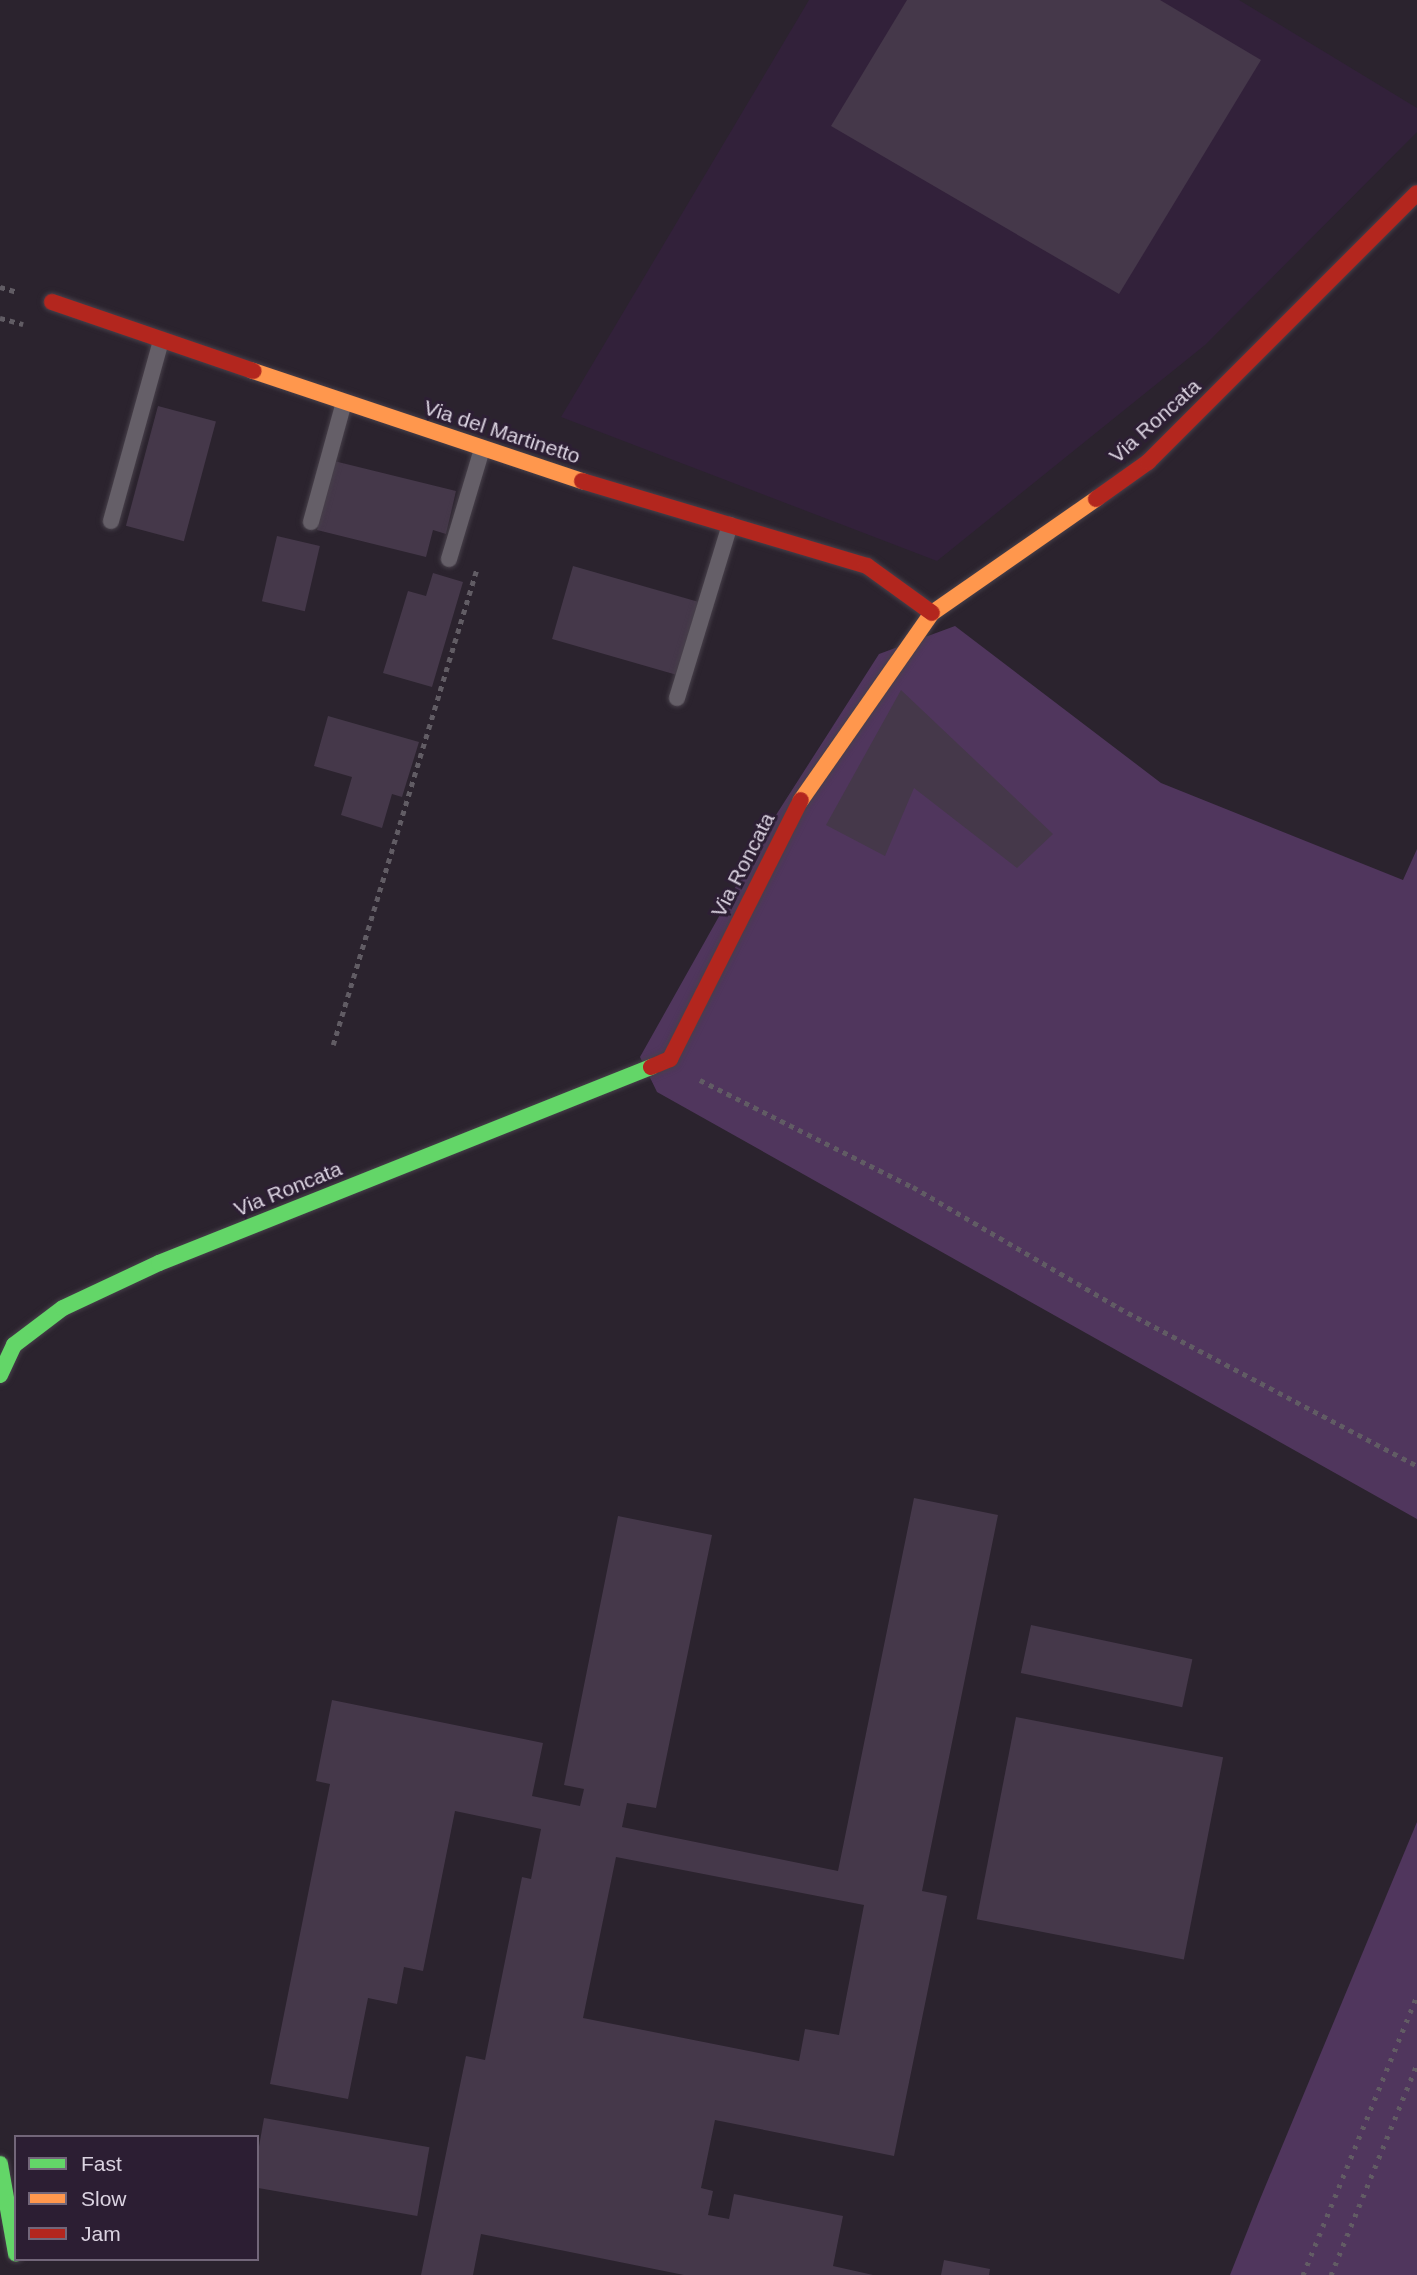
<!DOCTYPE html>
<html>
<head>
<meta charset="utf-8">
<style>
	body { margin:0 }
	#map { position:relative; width:1417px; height:2275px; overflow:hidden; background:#2b232e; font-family:Arial,sans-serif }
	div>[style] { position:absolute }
	.built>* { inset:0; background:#32213a }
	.green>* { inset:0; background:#50365d }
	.building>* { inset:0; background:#45384a; transform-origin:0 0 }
	.path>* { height:4.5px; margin-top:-2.25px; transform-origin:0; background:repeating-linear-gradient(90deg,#615c64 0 5px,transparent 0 10px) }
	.roads { filter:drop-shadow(0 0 2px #47404a) drop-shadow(0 0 2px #47404a) }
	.lane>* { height:16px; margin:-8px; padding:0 8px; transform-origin:8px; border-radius:8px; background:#655f68 }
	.fast>* { height:16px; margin:-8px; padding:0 8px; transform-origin:8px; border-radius:8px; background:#63d668 }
	.slow>* { height:16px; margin:-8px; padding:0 8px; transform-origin:8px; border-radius:8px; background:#ff974d }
	.jam>* { height:16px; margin:-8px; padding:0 8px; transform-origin:8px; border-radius:8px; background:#b3261e }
	.rail>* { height:5px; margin-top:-2.5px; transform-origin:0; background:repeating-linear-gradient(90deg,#625c64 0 3.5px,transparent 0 10.5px) }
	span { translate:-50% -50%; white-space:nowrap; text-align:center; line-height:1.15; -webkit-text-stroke:6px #2c1e33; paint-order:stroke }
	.street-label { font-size:21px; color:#dbd3e1 }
	.legend { position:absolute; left:14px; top:2135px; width:245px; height:126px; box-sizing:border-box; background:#2c1e33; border:2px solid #726679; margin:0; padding:9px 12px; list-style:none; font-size:21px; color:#dbd3e1 }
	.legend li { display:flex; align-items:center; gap:14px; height:35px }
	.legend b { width:35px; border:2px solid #726679 }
</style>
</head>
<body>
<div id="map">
	<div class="built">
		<i style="clip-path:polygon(809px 0,1239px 0,1417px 108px,1417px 132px,1205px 345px,937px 561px,561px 417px)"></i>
	</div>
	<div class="green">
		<i style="clip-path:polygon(955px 626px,1161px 783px,1403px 880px,1417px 849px,1417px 1519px,657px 1092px,640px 1057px,776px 815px,879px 654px)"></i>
		<i style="clip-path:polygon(1417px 1822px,1417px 2275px,1230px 2275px,1258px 2204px)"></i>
	</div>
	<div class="building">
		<i style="clip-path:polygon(907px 0,1160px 0,1261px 60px,1119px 294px,831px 126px)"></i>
		<i style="left:158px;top:406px;width:60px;height:124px;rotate:15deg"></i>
		<i style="clip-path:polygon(334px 461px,456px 491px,446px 534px,433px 530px,426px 557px,317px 530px)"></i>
		<i style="left:277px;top:536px;width:44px;height:67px;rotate:13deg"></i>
		<i style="left:573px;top:566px;width:130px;height:76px;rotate:16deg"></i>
		<i style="clip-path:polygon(433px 573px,463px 582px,432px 687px,383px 673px,408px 591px,426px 596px)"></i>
		<i style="clip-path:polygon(901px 690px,1053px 834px,1017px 868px,914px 788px,885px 856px,826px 825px)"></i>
		<i style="clip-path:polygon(328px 716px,419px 742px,402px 797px,392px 794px,382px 828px,341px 815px,352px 777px,314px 766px)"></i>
		<i style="clip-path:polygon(evenodd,914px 1498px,998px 1515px,922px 1891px,947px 1896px,894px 2156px,715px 2120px,701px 2188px,713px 2191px,708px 2215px,729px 2219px,734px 2194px,843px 2216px,833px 2266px,873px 2275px,684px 2275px,481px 2234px,473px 2275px,421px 2275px,466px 2056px,485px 2060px,522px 1877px,531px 1879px,541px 1829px,455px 1811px,423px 1971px,404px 1967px,397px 2004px,368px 1998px,348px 2099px,270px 2084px,330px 1784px,316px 1781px,332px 1700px,543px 1743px,532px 1796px,580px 1806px,584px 1789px,564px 1785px,618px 1516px,712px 1535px,656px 1808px,627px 1803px,622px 1827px,838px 1871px,914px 1498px,616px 1857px,864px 1905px,839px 2035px,805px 2029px,799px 2061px,583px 2018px,616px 1857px)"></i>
		<i style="left:1031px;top:1625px;width:165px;height:49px;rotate:12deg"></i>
		<i style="left:1016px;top:1717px;width:211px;height:206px;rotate:11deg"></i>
		<i style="left:264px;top:2118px;width:168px;height:70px;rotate:10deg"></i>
		<i style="clip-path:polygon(944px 2260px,990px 2269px,989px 2275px,941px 2275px)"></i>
	</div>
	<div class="path">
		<i style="left:0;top:287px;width:19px;rotate:16deg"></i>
		<i style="left:0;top:318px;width:24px;rotate:15deg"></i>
		<i style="left:333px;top:1045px;width:496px;rotate:-73.2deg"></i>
		<i style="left:700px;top:1080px;width:238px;rotate:26.7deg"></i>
		<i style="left:913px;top:1187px;width:239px;rotate:30.4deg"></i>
		<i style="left:1119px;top:1308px;width:337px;rotate:27.9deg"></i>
	</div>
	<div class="roads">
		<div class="lane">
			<i style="left:111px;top:521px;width:187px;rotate:-74.5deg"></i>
			<i style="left:311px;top:522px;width:124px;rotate:-74.6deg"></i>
			<i style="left:449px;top:559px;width:115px;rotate:-73.3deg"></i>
			<i style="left:677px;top:698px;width:181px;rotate:-73deg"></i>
		</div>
		<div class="fast">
			<i style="left:0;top:1375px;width:33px;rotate:-65deg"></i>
			<i style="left:14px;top:1345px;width:61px;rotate:-37.1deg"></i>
			<i style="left:63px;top:1308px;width:106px;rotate:-25.1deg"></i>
			<i style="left:159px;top:1263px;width:530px;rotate:-21.72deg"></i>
			<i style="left:0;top:2164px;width:91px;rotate:79.9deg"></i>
		</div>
		<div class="slow">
			<i style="left:253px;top:371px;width:347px;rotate:18.5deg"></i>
			<i style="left:801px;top:800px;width:228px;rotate:-55deg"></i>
			<i style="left:932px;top:613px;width:200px;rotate:-34.8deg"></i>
		</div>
		<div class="jam">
			<i style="left:52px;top:302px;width:213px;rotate:18.9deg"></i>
			<i style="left:582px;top:481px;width:297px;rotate:16.6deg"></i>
			<i style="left:867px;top:566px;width:80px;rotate:35.9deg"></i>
			<i style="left:1096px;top:499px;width:64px;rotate:-35.4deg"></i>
			<i style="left:1148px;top:462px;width:380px;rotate:-45deg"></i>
			<i style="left:651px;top:1067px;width:21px;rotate:-23deg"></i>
			<i style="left:670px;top:1059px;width:290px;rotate:-63.2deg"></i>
		</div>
	</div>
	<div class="rail">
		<i style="left:1303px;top:2275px;width:302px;rotate:-67.8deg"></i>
		<i style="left:1331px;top:2275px;width:228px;rotate:-67.8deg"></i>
	</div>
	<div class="street-label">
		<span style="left:1155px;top:421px;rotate:-42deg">Via Roncata</span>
		<span style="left:502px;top:432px;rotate:18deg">Via del Martinetto</span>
		<span style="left:743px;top:865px;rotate:-63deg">Via Roncata</span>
		<span style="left:288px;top:1189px;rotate:-22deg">Via Roncata</span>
	</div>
	<ul class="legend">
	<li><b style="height:9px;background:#63d668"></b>Fast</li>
	<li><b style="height:9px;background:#ff974d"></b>Slow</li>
	<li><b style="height:9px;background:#b3261e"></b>Jam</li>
	</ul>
</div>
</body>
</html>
